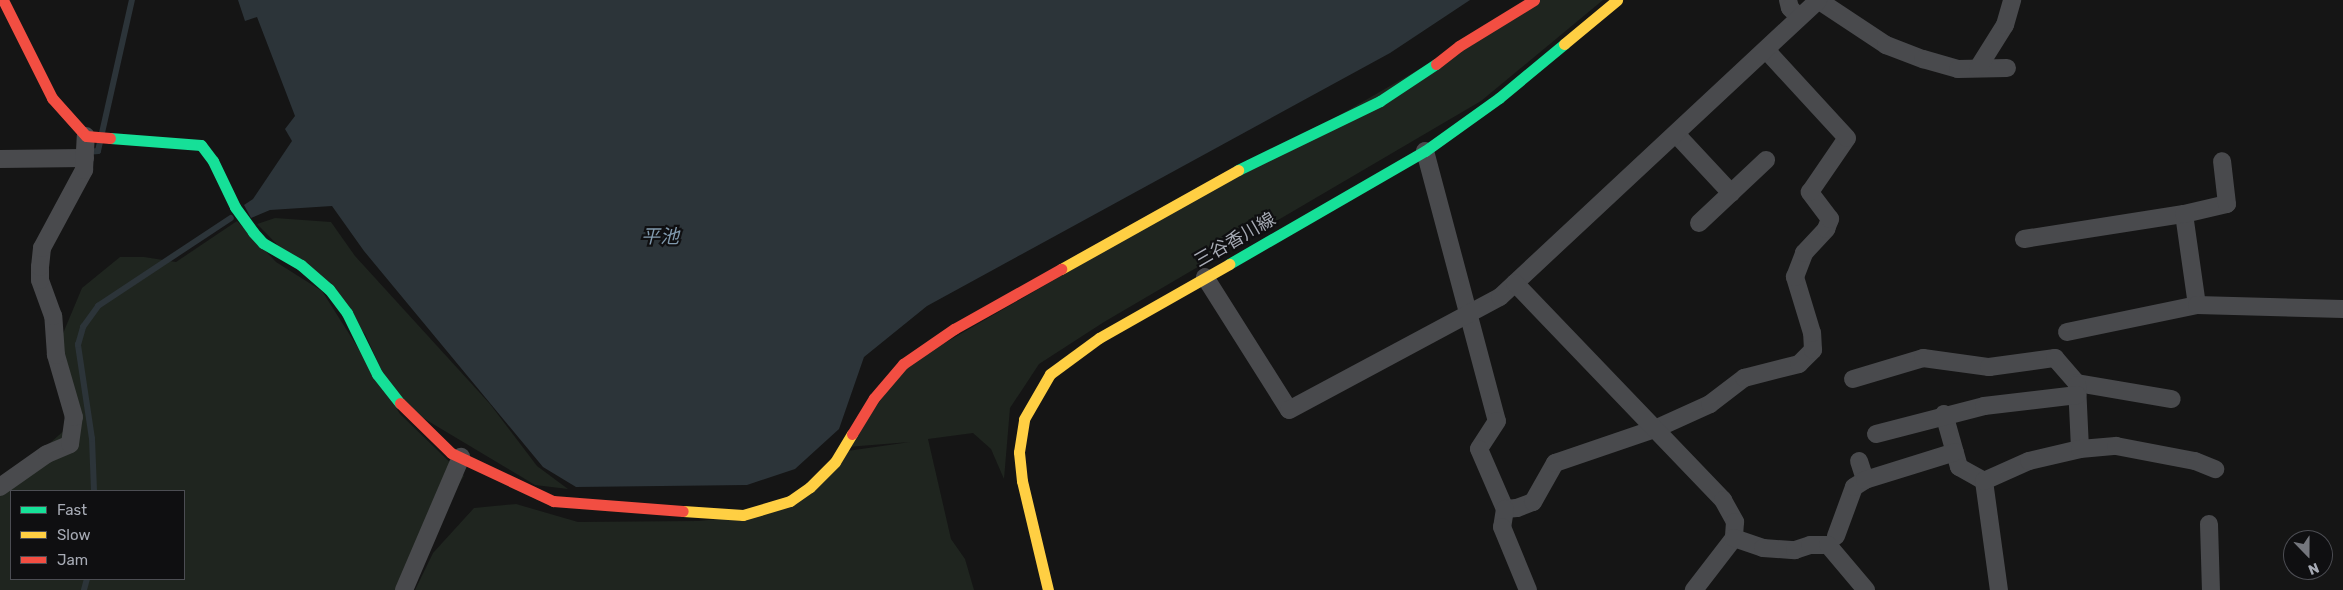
<!DOCTYPE html>
<html>
<head>
<meta charset="utf-8">
<style>
	body { margin:0 }
	#map { position:relative; width:2343px; height:590px; overflow:hidden; background:#151515; font-family:Rubik,"Noto Sans JP",sans-serif }
	div>[style] { position:absolute }
	.green>* { inset:0; background:#1f251f }
	.water>* { inset:0; background:#2c3439 }
	.stream>* { height:5.5px; margin:-2.75px; padding:0 2.75px; transform-origin:2.75px; border-radius:2.75px; background:#2c3439 }
	.street>* { height:18px; margin:-9px; padding:0 9px; transform-origin:9px; border-radius:9px; background:#494a4d }
	.fast>* { height:11px; margin:-5.5px; padding:0 5.5px; transform-origin:5.5px; border-radius:5.5px; background:#16e098 }
	.slow>* { height:11px; margin:-5.5px; padding:0 5.5px; transform-origin:5.5px; border-radius:5.5px; background:#ffcf43 }
	.jam>* { height:11px; margin:-5.5px; padding:0 5.5px; transform-origin:5.5px; border-radius:5.5px; background:#f24e42 }
	span { translate:-50% -50%; white-space:nowrap; text-align:center; line-height:1.15; -webkit-text-stroke:4.5px #0f0f11; paint-order:stroke }
	.street-label { font-size:18px; color:#a7abb5 }
	.water-label { font-size:19px; color:#8099ad; font-style:italic }
	.legend { position:absolute; left:10px; top:490px; width:175px; height:90px; box-sizing:border-box; background:#0f0f11; border:1px solid #4c4d53; margin:0; padding:6px 9px; list-style:none; font-size:15px; color:#a7abb5 }
	.legend li { display:flex; align-items:center; gap:10px; height:25px }
	.legend b { width:25px; border:1px solid #4c4d53 }
	.north { position:absolute; left:2283px; top:530px; width:50px; height:50px; box-sizing:border-box; background:#0f0f11; border:1px solid #4c4d53; border-radius:50%; rotate:158deg; font-size:14px; font-weight:700; line-height:20px; text-align:center; color:#a7abb5 }
	.north::after { content:''; display:block; margin:auto; width:18px; height:22px; background:#74767d; clip-path:polygon(50% 0,100% 100%,50% 72%,0 100%) }
</style>
</head>
<body>
<div id="map">
	<div class="green">
		<i style="clip-path:polygon(1539px 0,1603px 0,1481px 101px,1104px 322px,1039px 364px,1010px 408px,1004px 479px,991px 449px,973px 433px,928px 439px,951px 539px,965px 559px,974px 590px,415px 590px,433px 553px,474px 508px,516px 504px,578px 522px,698px 521px,769px 514px,847px 451px,910px 442px,847px 447px,905px 366px)"></i>
		<i style="clip-path:polygon(275px 218px,331px 222px,355px 256px,490px 404px,537px 466px,568px 489px,535px 485px,418px 415px,387px 382px,365px 334px,257px 224px)"></i>
		<i style="clip-path:polygon(evenodd,237px 221px,276px 262px,322px 291px,400px 414px,464px 476px,428px 531px,395px 590px,0 590px,0 487px,67px 428px,59px 343px,82px 288px,120px 257px,144px 257px,176px 262px,237px 221px,11px 491px,184px 491px,184px 579px,11px 579px,11px 491px)"></i>
	</div>
	<div class="water">
		<i style="clip-path:polygon(238px 0,1470px 0,1390px 53px,927px 306px,864px 357px,839px 429px,795px 469px,747px 485px,576px 487px,543px 467px,364px 251px,332px 206px,270px 210px,251px 218px,244px 205px,253px 199px,292px 141px,285px 129px,295px 116px,257px 17px,245px 21px)"></i>
	</div>
	<div class="stream">
		<i style="left:102px;top:133px;width:136px;rotate:-77.3deg"></i>
		<i style="left:87px;top:152px;width:11px;rotate:-5deg"></i>
		<i style="left:98px;top:151px;width:9px;rotate:-77deg"></i>
		<i style="left:94px;top:491px;width:52px;rotate:-92.2deg"></i>
		<i style="left:92px;top:439px;width:95px;rotate:-98.5deg"></i>
		<i style="left:78px;top:345px;width:19px;rotate:-74deg"></i>
		<i style="left:83px;top:327px;width:26px;rotate:-54deg"></i>
		<i style="left:98px;top:306px;width:159px;rotate:-33.5deg"></i>
		<i style="left:84px;top:590px;width:11px;rotate:-75deg"></i>
	</div>
	<div class="street">
		<i style="left:1788px;top:0;width:8px;rotate:76deg"></i>
		<i style="left:1790px;top:8px;width:13px;rotate:45deg"></i>
		<i style="left:1818px;top:0;width:82px;rotate:33.5deg"></i>
		<i style="left:1886px;top:45px;width:40px;rotate:21deg"></i>
		<i style="left:1923px;top:59px;width:36px;rotate:16deg"></i>
		<i style="left:1958px;top:69px;width:49px;rotate:-1.2deg"></i>
		<i style="left:1978px;top:68px;width:51px;rotate:-57.9deg"></i>
		<i style="left:2005px;top:25px;width:26px;rotate:-74deg"></i>
		<i style="left:1676px;top:134px;width:81px;rotate:47deg"></i>
		<i style="left:1425px;top:151px;width:279px;rotate:75.1deg"></i>
		<i style="left:1497px;top:421px;width:33px;rotate:123deg"></i>
		<i style="left:1479px;top:449px;width:65px;rotate:66.6deg"></i>
		<i style="left:1505px;top:509px;width:12px;rotate:-5deg"></i>
		<i style="left:1517px;top:508px;width:17px;rotate:-21deg"></i>
		<i style="left:1533px;top:502px;width:45px;rotate:-60.6deg"></i>
		<i style="left:1555px;top:463px;width:106px;rotate:-18.8deg"></i>
		<i style="left:1655px;top:429px;width:60px;rotate:-24.4deg"></i>
		<i style="left:1710px;top:404px;width:43px;rotate:-37.4deg"></i>
		<i style="left:1744px;top:378px;width:57px;rotate:-14.3deg"></i>
		<i style="left:1799px;top:364px;width:20px;rotate:-45deg"></i>
		<i style="left:1813px;top:350px;width:17px;rotate:-93deg"></i>
		<i style="left:1812px;top:333px;width:59px;rotate:-106.9deg"></i>
		<i style="left:1795px;top:277px;width:26px;rotate:-69deg"></i>
		<i style="left:1804px;top:253px;width:33px;rotate:-47deg"></i>
		<i style="left:1826px;top:229px;width:11px;rotate:-68deg"></i>
		<i style="left:1830px;top:219px;width:34px;rotate:-127deg"></i>
		<i style="left:1810px;top:192px;width:65px;rotate:-55.6deg"></i>
		<i style="left:1847px;top:138px;width:120px;rotate:-132.6deg"></i>
		<i style="left:0;top:159px;width:85px;rotate:-0.7deg"></i>
		<i style="left:2184px;top:214px;width:92px;rotate:81.9deg"></i>
		<i style="left:1699px;top:223px;width:92px;rotate:-43.2deg"></i>
		<i style="left:2024px;top:239px;width:162px;rotate:-8.9deg"></i>
		<i style="left:2184px;top:214px;width:44px;rotate:-13.1deg"></i>
		<i style="left:2227px;top:204px;width:43px;rotate:-96.6deg"></i>
		<i style="left:1205px;top:277px;width:157px;rotate:57.7deg"></i>
		<i style="left:1289px;top:410px;width:239px;rotate:-28.2deg"></i>
		<i style="left:1500px;top:297px;width:435px;rotate:-43deg"></i>
		<i style="left:1515px;top:283px;width:301px;rotate:46.2deg"></i>
		<i style="left:1723px;top:500px;width:25px;rotate:61deg"></i>
		<i style="left:1735px;top:522px;width:16px;rotate:94deg"></i>
		<i style="left:1734px;top:538px;width:66px;rotate:127.6deg"></i>
		<i style="left:2067px;top:332px;width:133px;rotate:-11.7deg"></i>
		<i style="left:2197px;top:305px;width:146px;rotate:1.6deg"></i>
		<i style="left:1853px;top:379px;width:73px;rotate:-16.7deg"></i>
		<i style="left:1923px;top:358px;width:67px;rotate:7.8deg"></i>
		<i style="left:1989px;top:367px;width:67px;rotate:-7.8deg"></i>
		<i style="left:2055px;top:358px;width:33px;rotate:49deg"></i>
		<i style="left:2077px;top:383px;width:96px;rotate:9.6deg"></i>
		<i style="left:2077px;top:385px;width:64px;rotate:87.3deg"></i>
		<i style="left:1944px;top:414px;width:55px;rotate:74.2deg"></i>
		<i style="left:1959px;top:467px;width:29px;rotate:29deg"></i>
		<i style="left:1984px;top:481px;width:110px;rotate:82.2deg"></i>
		<i style="left:1876px;top:434px;width:112px;rotate:-14.5deg"></i>
		<i style="left:1984px;top:406px;width:94px;rotate:-6.7deg"></i>
		<i style="left:1859px;top:461px;width:20px;rotate:72deg"></i>
		<i style="left:1984px;top:481px;width:49px;rotate:-24deg"></i>
		<i style="left:2029px;top:461px;width:52px;rotate:-13.2deg"></i>
		<i style="left:2080px;top:449px;width:36px;rotate:-5deg"></i>
		<i style="left:2116px;top:446px;width:80px;rotate:10.8deg"></i>
		<i style="left:2195px;top:461px;width:22px;rotate:22deg"></i>
		<i style="left:0;top:487px;width:57px;rotate:-35.1deg"></i>
		<i style="left:47px;top:454px;width:25px;rotate:-23deg"></i>
		<i style="left:70px;top:444px;width:27px;rotate:-82deg"></i>
		<i style="left:74px;top:417px;width:65px;rotate:-106.2deg"></i>
		<i style="left:56px;top:355px;width:39px;rotate:-94deg"></i>
		<i style="left:53px;top:316px;width:38px;rotate:-110deg"></i>
		<i style="left:40px;top:280px;width:13px;rotate:-90deg"></i>
		<i style="left:40px;top:267px;width:19px;rotate:-84deg"></i>
		<i style="left:42px;top:248px;width:89px;rotate:-61.7deg"></i>
		<i style="left:84px;top:170px;width:34px;rotate:-87deg"></i>
		<i style="left:1505px;top:509px;width:18px;rotate:99deg"></i>
		<i style="left:1502px;top:527px;width:68px;rotate:67.6deg"></i>
		<i style="left:2209px;top:524px;width:66px;rotate:88.3deg"></i>
		<i style="left:1836px;top:536px;width:52px;rotate:-69.8deg"></i>
		<i style="left:1854px;top:487px;width:13px;rotate:-32deg"></i>
		<i style="left:1865px;top:480px;width:94px;rotate:-17.3deg"></i>
		<i style="left:1734px;top:538px;width:31px;rotate:19deg"></i>
		<i style="left:1763px;top:548px;width:32px;rotate:4deg"></i>
		<i style="left:1795px;top:550px;width:16px;rotate:-18deg"></i>
		<i style="left:1810px;top:545px;width:18px"></i>
		<i style="left:1828px;top:545px;width:59px;rotate:49.8deg"></i>
		<i style="left:404px;top:590px;width:145px;rotate:-66.8deg"></i>
	</div>
	<div class="fast">
		<i style="left:110px;top:138px;width:91px;rotate:4.4deg"></i>
		<i style="left:201px;top:145px;width:20px;rotate:53deg"></i>
		<i style="left:213px;top:161px;width:51px;rotate:64.4deg"></i>
		<i style="left:235px;top:207px;width:31px;rotate:54deg"></i>
		<i style="left:253px;top:232px;width:15px;rotate:48deg"></i>
		<i style="left:263px;top:243px;width:44px;rotate:30.1deg"></i>
		<i style="left:301px;top:265px;width:37px;rotate:41deg"></i>
		<i style="left:329px;top:289px;width:30px;rotate:53deg"></i>
		<i style="left:347px;top:313px;width:68px;rotate:63.8deg"></i>
		<i style="left:377px;top:374px;width:37px;rotate:52deg"></i>
		<i style="left:1238px;top:170px;width:158px;rotate:-25.9deg"></i>
		<i style="left:1380px;top:101px;width:67px;rotate:-33.5deg"></i>
		<i style="left:1229px;top:264px;width:226px;rotate:-30deg"></i>
		<i style="left:1425px;top:151px;width:91px;rotate:-35.6deg"></i>
		<i style="left:1499px;top:98px;width:85px;rotate:-39.7deg"></i>
	</div>
	<div class="slow">
		<i style="left:1564px;top:44px;width:69px;rotate:-39.7deg"></i>
		<i style="left:1061px;top:269px;width:203px;rotate:-29.2deg"></i>
		<i style="left:683px;top:511px;width:60px;rotate:3.8deg"></i>
		<i style="left:743px;top:515px;width:49px;rotate:-16.6deg"></i>
		<i style="left:790px;top:501px;width:24px;rotate:-35deg"></i>
		<i style="left:810px;top:487px;width:35px;rotate:-45deg"></i>
		<i style="left:835px;top:462px;width:33px;rotate:-59deg"></i>
		<i style="left:1048px;top:590px;width:112px;rotate:-103.4deg"></i>
		<i style="left:1022px;top:481px;width:29px;rotate:-96deg"></i>
		<i style="left:1019px;top:452px;width:33px;rotate:-81deg"></i>
		<i style="left:1024px;top:419px;width:52px;rotate:-60deg"></i>
		<i style="left:1050px;top:374px;width:61px;rotate:-36.3deg"></i>
		<i style="left:1099px;top:338px;width:150px;rotate:-29.6deg"></i>
	</div>
	<div class="jam">
		<i style="left:3px;top:0;width:110px;rotate:63.4deg"></i>
		<i style="left:52px;top:98px;width:51px;rotate:48.2deg"></i>
		<i style="left:86px;top:136px;width:24px;rotate:5deg"></i>
		<i style="left:1436px;top:64px;width:29px;rotate:-38deg"></i>
		<i style="left:1459px;top:46px;width:88px;rotate:-31.5deg"></i>
		<i style="left:400px;top:403px;width:71px;rotate:44.4deg"></i>
		<i style="left:451px;top:453px;width:113px;rotate:25.2deg"></i>
		<i style="left:553px;top:501px;width:130px;rotate:4.4deg"></i>
		<i style="left:852px;top:434px;width:42px;rotate:-58.6deg"></i>
		<i style="left:874px;top:398px;width:45px;rotate:-49.5deg"></i>
		<i style="left:903px;top:364px;width:62px;rotate:-34.5deg"></i>
		<i style="left:954px;top:329px;width:123px;rotate:-29.3deg"></i>
	</div>
	<div class="street-label">
		<span style="left:1235px;top:240px;rotate:-30deg">三谷香川線</span>
	</div>
	<div class="water-label">
		<span style="left:660px;top:237px">平池</span>
	</div>
	<ul class="legend">
	<li><b style="height:6px;background:#16e098"></b>Fast</li>
	<li><b style="height:6px;background:#ffcf43"></b>Slow</li>
	<li><b style="height:6px;background:#f24e42"></b>Jam</li>
	</ul>
	<div class="north">N</div>
</div>
</body>
</html>
